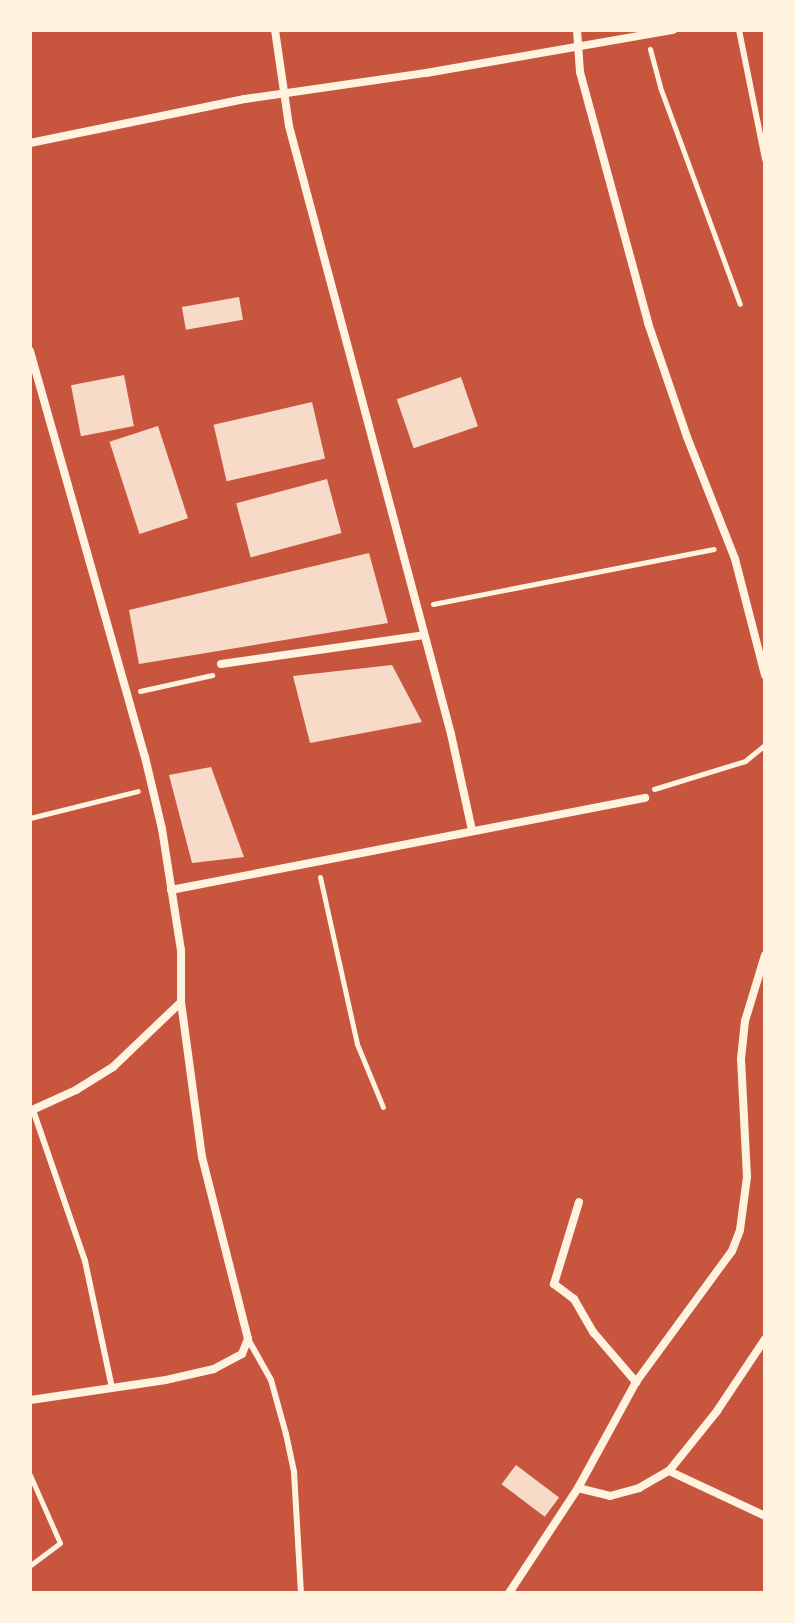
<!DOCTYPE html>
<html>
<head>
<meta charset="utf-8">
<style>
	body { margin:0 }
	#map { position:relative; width:795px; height:1623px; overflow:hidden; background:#c8553d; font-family:"Crimson Pro",serif }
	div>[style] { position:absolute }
	.building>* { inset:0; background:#f7dbc8; transform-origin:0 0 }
	.path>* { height:5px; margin:-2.5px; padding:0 2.5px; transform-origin:2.5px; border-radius:2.5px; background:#fff3e0 }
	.service>* { height:6px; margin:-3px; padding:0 3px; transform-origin:3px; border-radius:3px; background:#fff3e0 }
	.minor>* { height:8px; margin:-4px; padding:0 4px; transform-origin:4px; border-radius:4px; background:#fff3e0 }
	span { translate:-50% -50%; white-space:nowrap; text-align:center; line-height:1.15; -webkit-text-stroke:6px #fff3e0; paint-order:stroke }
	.frame { position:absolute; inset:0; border:32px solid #fff3e0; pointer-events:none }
</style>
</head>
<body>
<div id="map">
	<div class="building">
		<i style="left:239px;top:297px;width:23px;height:58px;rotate:80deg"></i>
		<i style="left:124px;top:375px;width:52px;height:54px;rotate:79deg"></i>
		<i style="left:461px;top:377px;width:52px;height:68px;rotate:71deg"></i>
		<i style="left:312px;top:402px;width:58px;height:101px;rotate:77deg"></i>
		<i style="left:158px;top:426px;width:97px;height:51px;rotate:72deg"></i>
		<i style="left:327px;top:479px;width:56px;height:94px;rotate:75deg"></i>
		<i style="clip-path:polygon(369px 553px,388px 623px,139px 664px,129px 610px)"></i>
		<i style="clip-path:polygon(392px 665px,422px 722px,310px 743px,293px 676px)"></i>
		<i style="clip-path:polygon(211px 767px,244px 857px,192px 863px,169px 775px)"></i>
		<i style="left:516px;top:1465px;width:54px;height:24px;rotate:37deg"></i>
	</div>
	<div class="path">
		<i style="left:650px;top:49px;width:39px;rotate:75deg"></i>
		<i style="left:660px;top:87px;width:231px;rotate:69.8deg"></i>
		<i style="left:433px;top:604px;width:286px;rotate:-11.1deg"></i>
		<i style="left:140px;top:691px;width:74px;rotate:-12.5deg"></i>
		<i style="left:654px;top:789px;width:95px;rotate:-17.1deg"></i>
		<i style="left:745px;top:761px;width:26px;rotate:-39deg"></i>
		<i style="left:30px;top:818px;width:111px;rotate:-14deg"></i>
		<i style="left:320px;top:877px;width:171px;rotate:77.5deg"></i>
		<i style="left:357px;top:1044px;width:68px;rotate:67.6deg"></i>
		<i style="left:30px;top:1475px;width:74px;rotate:66.2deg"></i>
		<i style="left:60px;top:1543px;width:38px;rotate:143deg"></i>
	</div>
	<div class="service">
		<i style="left:739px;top:30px;width:132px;rotate:78.6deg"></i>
		<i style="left:33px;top:1110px;width:160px;rotate:71deg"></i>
		<i style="left:85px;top:1261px;width:130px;rotate:78deg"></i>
		<i style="left:248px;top:1339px;width:47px;rotate:60.7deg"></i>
		<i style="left:271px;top:1380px;width:56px;rotate:74.5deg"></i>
		<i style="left:286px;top:1434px;width:39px;rotate:78deg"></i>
		<i style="left:294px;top:1472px;width:121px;rotate:86.7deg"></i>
	</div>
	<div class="minor">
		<i style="left:275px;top:30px;width:97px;rotate:81.7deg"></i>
		<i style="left:289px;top:126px;width:629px;rotate:75.08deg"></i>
		<i style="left:451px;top:734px;width:98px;rotate:77.7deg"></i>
		<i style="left:577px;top:30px;width:42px;rotate:85.9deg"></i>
		<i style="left:580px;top:72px;width:260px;rotate:74.8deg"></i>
		<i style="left:648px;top:323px;width:120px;rotate:71.1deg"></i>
		<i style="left:687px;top:437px;width:131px;rotate:68.5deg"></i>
		<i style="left:735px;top:559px;width:120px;rotate:75.5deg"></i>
		<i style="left:30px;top:143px;width:219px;rotate:-11.6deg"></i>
		<i style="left:245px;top:99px;width:183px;rotate:-8.2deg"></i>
		<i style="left:426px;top:73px;width:251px;rotate:-9.9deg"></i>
		<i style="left:30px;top:351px;width:422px;rotate:74.2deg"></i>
		<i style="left:145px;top:757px;width:74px;rotate:76.7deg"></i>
		<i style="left:162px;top:829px;width:122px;rotate:81.1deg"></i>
		<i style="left:181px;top:950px;width:52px;rotate:90deg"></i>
		<i style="left:181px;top:1002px;width:156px;rotate:82.3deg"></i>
		<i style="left:202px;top:1157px;width:188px;rotate:75.8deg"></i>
		<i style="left:248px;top:1339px;width:16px;rotate:112deg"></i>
		<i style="left:242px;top:1354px;width:32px;rotate:152deg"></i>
		<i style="left:214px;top:1369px;width:49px;rotate:167.1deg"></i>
		<i style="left:166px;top:1380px;width:137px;rotate:171.6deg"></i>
		<i style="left:221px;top:664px;width:205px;rotate:-8.1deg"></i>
		<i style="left:171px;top:890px;width:483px;rotate:-11deg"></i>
		<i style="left:30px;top:1111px;width:51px;rotate:-24.5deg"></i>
		<i style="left:76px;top:1090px;width:44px;rotate:-31.9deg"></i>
		<i style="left:113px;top:1067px;width:94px;rotate:-43.7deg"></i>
		<i style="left:579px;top:1202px;width:86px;rotate:107deg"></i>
		<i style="left:554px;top:1284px;width:25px;rotate:37deg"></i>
		<i style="left:574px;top:1299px;width:39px;rotate:60deg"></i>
		<i style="left:594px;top:1333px;width:65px;rotate:49.4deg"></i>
		<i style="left:669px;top:1471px;width:77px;rotate:-51.3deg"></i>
		<i style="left:717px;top:1411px;width:87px;rotate:-56.3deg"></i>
		<i style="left:578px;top:1488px;width:33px;rotate:14deg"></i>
		<i style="left:610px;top:1496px;width:30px;rotate:-15deg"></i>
		<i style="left:639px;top:1488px;width:34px;rotate:-30deg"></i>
		<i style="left:669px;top:1471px;width:106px;rotate:25.1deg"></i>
		<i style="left:509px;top:1593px;width:126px;rotate:-56.7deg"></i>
		<i style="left:578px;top:1488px;width:121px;rotate:-61.3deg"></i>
		<i style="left:636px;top:1382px;width:162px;rotate:-53.8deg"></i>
		<i style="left:732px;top:1251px;width:22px;rotate:-69deg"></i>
		<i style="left:740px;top:1230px;width:53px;rotate:-82.5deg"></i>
		<i style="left:747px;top:1177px;width:118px;rotate:-92.9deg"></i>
		<i style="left:741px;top:1059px;width:38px;rotate:-84deg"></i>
		<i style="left:745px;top:1021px;width:69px;rotate:-73.1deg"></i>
	</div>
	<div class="frame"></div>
</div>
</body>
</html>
